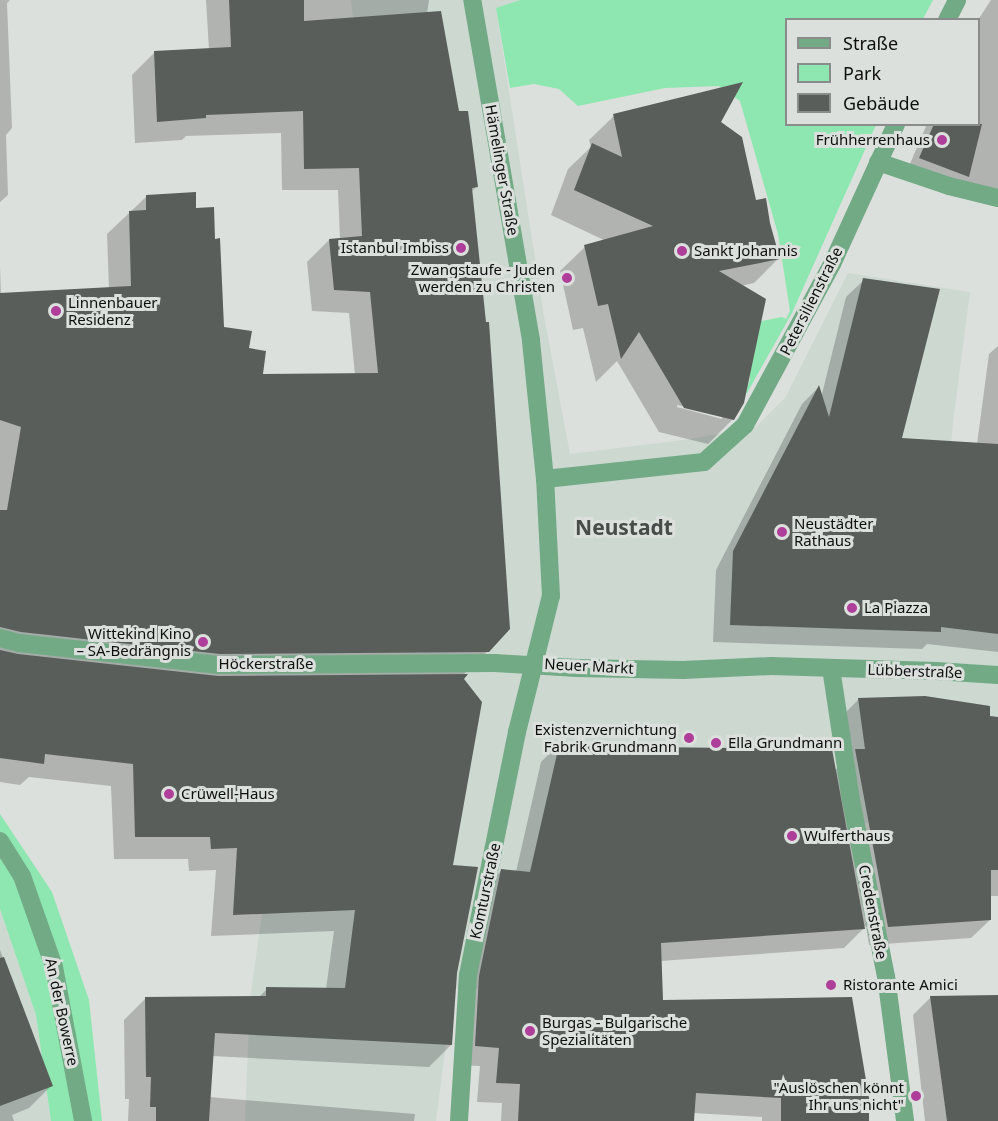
<!DOCTYPE html>
<html>
<head>
<meta charset="utf-8">
<style>
	body { margin:0 }
	#map { position:relative; width:998px; height:1121px; overflow:hidden; background:#dce0dd; font-family:"Noto Sans",sans-serif }
	div>[style] { position:absolute }
	.built>* { inset:0; background:#ccd8d0 }
	.green>* { inset:0; background:#8ee7b0 }
	.shadow>* { inset:0; background:#0003 }
	.building>* { inset:0; background:#5a5e5b }
	.minor>* { height:18px; margin:-9px; padding:0 9px; transform-origin:9px; border-radius:9px; background:#72aa86 }
	.dots>* { width:16px; height:16px; translate:-50% -50%; box-sizing:border-box; border:3px solid #dce0dd; border-radius:50% }
	span { translate:-50% -50%; white-space:nowrap; text-align:center; line-height:1.15; -webkit-text-stroke:6px #dce0dd; paint-order:stroke }
	.poi-label { font-size:15px; color:#0d0f0e }
	.right { translate:-100% -50%; text-align:right }
	.left { translate:0 -50%; text-align:left }
	.street-label { font-size:15px; color:#0d0f0e }
	.district-label { font-size:21px; color:#474b49; font-weight:700 }
	.legend { position:absolute; left:785px; top:18px; width:195px; height:108px; box-sizing:border-box; background:#dce0dd; border:2px solid #898c8a; margin:0; padding:8px 10px; list-style:none; font-size:18px; color:#0d0f0e }
	.legend li { display:flex; align-items:center; gap:12px; height:30px }
	.legend b { width:30px; border:2px solid #898c8a }
</style>
</head>
<body>
<div id="map">
	<div class="built">
		<i style="clip-path:polygon(351px 0,520px 0,496px 8px,544px 316px,570px 454px,691px 439px,756px 427px,785px 398px,848px 273px,970px 292px,953px 422px,938px 603px,998px 611px,998px 767px,874px 823px,639px 818px,600px 988px,453px 989px,436px 1121px,245px 1121px,250px 999px,286px 745px,0 731px,0 527px,397px 563px,382px 266px)"></i>
		<i style="clip-path:polygon(0 909px,36px 1015px,51px 1121px,0 1121px)"></i>
	</div>
	<div class="green">
		<i style="clip-path:polygon(520px 0,933px 0,923px 19px,786px 20px,786px 124px,876px 125px,792px 313px,747px 393px,737px 395px,749px 383px,750px 378px,736px 326px,782px 317px,786px 319px,790px 311px,778px 234px,740px 101px,719px 86px,665px 88px,578px 106px,559px 89px,534px 84px,510px 88px,496px 8px)"></i>
		<i style="clip-path:polygon(0 814px,52px 892px,89px 1000px,102px 1121px,51px 1121px,36px 1015px,0 909px)"></i>
	</div>
	<div class="shadow">
		<i style="clip-path:polygon(0 0,10px 0,7px 3px,12px 128px,6px 135px,8px 195px,0 202px)"></i>
		<i style="clip-path:polygon(206px 0,429px 0,427px 14px,458px 112px,476px 187px,471px 192px,488px 651px,462px 676px,451px 867px,455px 973px,451px 1045px,429px 1067px,212px 1056px,209px 1097px,415px 1114px,414px 1121px,128px 1121px,129px 1099px,125px 1099px,124px 1020px,146px 998px,258px 998px,267px 989px,326px 989px,334px 931px,211px 936px,216px 870px,189px 871px,188px 859px,114px 859px,111px 786px,29px 777px,20px 785px,0 782px,0 266px,1px 295px,109px 289px,107px 234px,146px 197px,195px 210px,222px 328px,248px 349px,262px 375px,355px 375px,349px 313px,312px 311px,307px 262px,329px 240px,340px 239px,338px 190px,282px 190px,281px 133px,186px 136px,182px 140px,135px 143px,132px 75px,154px 53px,209px 50px)"></i>
		<i style="clip-path:polygon(991px 0,998px 0,998px 205px,906px 173px,927px 124px,978px 124px,978px 20px)"></i>
		<i style="clip-path:polygon(evenodd,614px 116px,719px 122px,755px 202px,768px 223px,779px 258px,754px 283px,741px 286px,735px 417px,708px 444px,659px 432px,617px 361px,596px 382px,583px 328px,573px 330px,560px 271px,585px 247px,606px 241px,551px 215px,568px 169px,591px 147px,589px 140px,614px 116px,677px 405px,722px 415px,722px 419px,677px 407px,677px 405px)"></i>
		<i style="clip-path:polygon(864px 280px,900px 439px,977px 444px,989px 354px,998px 346px,998px 652px,927px 644px,922px 649px,713px 642px,716px 570px,802px 404px,818px 388px,821px 398px,846px 297px)"></i>
		<i style="clip-path:polygon(859px 699px,998px 719px,998px 896px,990px 896px,990px 920px,971px 938px,869px 945px,866px 926px,844px 948px,660px 961px,662px 1002px,869px 1121px,762px 1121px,762px 1117px,693px 1113px,693px 1121px,501px 1121px,502px 1103px,477px 1102px,480px 1066px,456px 1065px,482px 890px,501px 871px,516px 872px,541px 762px,561px 742px,834px 771px,846px 760px,840px 718px)"></i>
		<i style="clip-path:polygon(0 950px,51px 1086px,29px 1108px,12px 1115px,14px 1121px,0 1121px)"></i>
		<i style="clip-path:polygon(998px 996px,998px 1121px,925px 1121px,913px 1015px,931px 997px)"></i>
	</div>
	<div class="building">
		<i style="clip-path:polygon(229px 0,304px 0,304px 21px,441px 11px,459px 111px,468px 111px,478px 187px,472px 188px,486px 322px,489px 322px,510px 629px,489px 652px,220px 654px,21px 632px,0 627px,0 510px,7px 510px,21px 427px,0 420px,0 293px,131px 286px,129px 211px,146px 210px,146px 195px,196px 192px,196px 208px,214px 207px,215px 239px,220px 238px,224px 327px,252px 331px,249px 348px,266px 351px,263px 374px,378px 373px,370px 292px,334px 290px,329px 239px,362px 236px,359px 168px,304px 169px,303px 111px,206px 115px,206px 118px,157px 122px,154px 51px,231px 47px)"></i>
		<i style="clip-path:polygon(743px 82px,721px 122px,742px 137px,756px 200px,766px 198px,770px 223px,780px 259px,719px 271px,766px 299px,744px 403px,734px 420px,684px 408px,639px 332px,621px 359px,608px 304px,598px 306px,584px 245px,653px 226px,574px 190px,592px 143px,622px 157px,613px 114px)"></i>
		<i style="clip-path:polygon(934px 124px,982px 124px,969px 177px,919px 158px)"></i>
		<i style="clip-path:polygon(863px 278px,940px 289px,902px 438px,998px 444px,998px 634px,941px 627px,941px 632px,730px 625px,733px 551px,819px 385px,829px 417px)"></i>
		<i style="clip-path:polygon(0 650px,18px 654px,218px 676px,468px 674px,464px 679px,482px 702px,453px 865px,478px 867px,457px 973px,452px 1045px,215px 1033px,209px 1121px,156px 1121px,156px 1107px,150px 1107px,151px 1077px,146px 1077px,145px 997px,266px 996px,266px 987px,345px 988px,355px 910px,233px 915px,237px 848px,211px 849px,210px 837px,135px 837px,133px 764px,45px 754px,44px 764px,0 758px)"></i>
		<i style="clip-path:polygon(925px 696px,990px 706px,990px 716px,998px 717px,998px 870px,991px 870px,991px 920px,888px 927px,855px 749px,865px 749px,858px 698px)"></i>
		<i style="clip-path:polygon(560px 741px,638px 747px,832px 749px,865px 929px,661px 943px,663px 1000px,852px 997px,869px 1098px,869px 1121px,781px 1121px,781px 1098px,696px 1093px,694px 1121px,518px 1121px,520px 1084px,496px 1083px,499px 1048px,475px 1046px,479px 976px,501px 869px,530px 872px)"></i>
		<i style="clip-path:polygon(4px 957px,53px 1086px,0 1106px,0 958px)"></i>
		<i style="clip-path:polygon(998px 995px,998px 1121px,947px 1121px,930px 996px)"></i>
	</div>
	<div class="minor">
		<i style="left:947px;top:20px;width:22px;rotate:-63deg"></i>
		<i style="left:878px;top:162px;width:75px;rotate:18.7deg"></i>
		<i style="left:949px;top:186px;width:50px;rotate:13.8deg"></i>
		<i style="left:545px;top:479px;width:160px;rotate:-6.1deg"></i>
		<i style="left:704px;top:462px;width:55px;rotate:-42.1deg"></i>
		<i style="left:745px;top:425px;width:183px;rotate:-61.6deg"></i>
		<i style="left:832px;top:264px;width:154px;rotate:-65.4deg"></i>
		<i style="left:0;top:638px;width:20px;rotate:15deg"></i>
		<i style="left:19px;top:643px;width:201px;rotate:6.3deg"></i>
		<i style="left:219px;top:665px;width:276px;rotate:-0.4deg"></i>
		<i style="left:495px;top:663px;width:82px;rotate:3.5deg"></i>
		<i style="left:577px;top:668px;width:106px;rotate:1.1deg"></i>
		<i style="left:683px;top:670px;width:88px;rotate:-2.6deg"></i>
		<i style="left:771px;top:666px;width:165px;rotate:1.7deg"></i>
		<i style="left:936px;top:671px;width:62px;rotate:3.7deg"></i>
		<i style="left:831px;top:668px;width:134px;rotate:81.4deg"></i>
		<i style="left:851px;top:800px;width:179px;rotate:78.8deg"></i>
		<i style="left:886px;top:976px;width:146px;rotate:82.5deg"></i>
		<i style="left:0;top:841px;width:41px;rotate:57.8deg"></i>
		<i style="left:22px;top:876px;width:96px;rotate:70.6deg"></i>
		<i style="left:54px;top:967px;width:157px;rotate:79.3deg"></i>
		<i style="left:459px;top:1121px;width:146px;rotate:-86.5deg"></i>
		<i style="left:468px;top:975px;width:248px;rotate:-78.6deg"></i>
		<i style="left:517px;top:732px;width:140px;rotate:-76deg"></i>
		<i style="left:551px;top:596px;width:117px;rotate:-92.9deg"></i>
		<i style="left:545px;top:479px;width:140px;rotate:-95.8deg"></i>
		<i style="left:531px;top:340px;width:345px;rotate:-99.8deg"></i>
	</div>
	<div class="dots">
		<i style="left:942px;top:140px;background:#af3e9a"></i>
		<i style="left:461px;top:248px;background:#af3e9a"></i>
		<i style="left:682px;top:251px;background:#af3e9a"></i>
		<i style="left:567px;top:278px;background:#af3e9a"></i>
		<i style="left:56px;top:311px;background:#af3e9a"></i>
		<i style="left:782px;top:532px;background:#af3e9a"></i>
		<i style="left:852px;top:608px;background:#af3e9a"></i>
		<i style="left:203px;top:642px;background:#af3e9a"></i>
		<i style="left:689px;top:738px;background:#af3e9a"></i>
		<i style="left:716px;top:743px;background:#af3e9a"></i>
		<i style="left:169px;top:794px;background:#af3e9a"></i>
		<i style="left:792px;top:836px;background:#af3e9a"></i>
		<i style="left:831px;top:985px;background:#af3e9a"></i>
		<i style="left:530px;top:1031px;background:#af3e9a"></i>
		<i style="left:916px;top:1096px;background:#af3e9a"></i>
	</div>
	<div class="poi-label">
		<span class="right" style="left:930px;top:140px">Frühherrenhaus</span>
		<span class="right" style="left:449px;top:248px">Istanbul Imbiss</span>
		<span class="left" style="left:694px;top:251px">Sankt Johannis</span>
		<span class="right" style="left:555px;top:278px">Zwangstaufe - Juden<br>werden zu Christen</span>
		<span class="left" style="left:68px;top:311px">Linnenbauer<br>Residenz</span>
		<span class="left" style="left:794px;top:532px">Neustädter<br>Rathaus</span>
		<span class="left" style="left:864px;top:608px">La Piazza</span>
		<span class="right" style="left:191px;top:642px">Wittekind Kino<br>– SA-Bedrängnis</span>
		<span class="right" style="left:677px;top:738px">Existenzvernichtung<br>Fabrik Grundmann</span>
		<span class="left" style="left:728px;top:743px">Ella Grundmann</span>
		<span class="left" style="left:181px;top:794px">Crüwell-Haus</span>
		<span class="left" style="left:804px;top:836px">Wulferthaus</span>
		<span class="left" style="left:843px;top:985px">Ristorante Amici</span>
		<span class="left" style="left:542px;top:1031px">Burgas - Bulgarische<br>Spezialitäten</span>
		<span class="right" style="left:904px;top:1096px">"Auslöschen könnt<br>Ihr uns nicht"</span>
	</div>
	<div class="street-label">
		<span style="left:502px;top:170px;rotate:80deg">Hämelinger Straße</span>
		<span style="left:811px;top:301px;rotate:-63deg">Petersilienstraße</span>
		<span style="left:266px;top:664px">Höckerstraße</span>
		<span style="left:589px;top:666px;rotate:3deg">Neuer Markt</span>
		<span style="left:915px;top:671px;rotate:2deg">Lübberstraße</span>
		<span style="left:485px;top:891px;rotate:-78deg">Komturstraße</span>
		<span style="left:873px;top:912px;rotate:79deg">Credenstraße</span>
		<span style="left:62px;top:1012px;rotate:78deg">An der Bowerre</span>
	</div>
	<div class="district-label">
		<span style="left:624px;top:527px">Neustadt</span>
	</div>
	<ul class="legend">
	<li><b style="height:8px;background:#72aa86"></b>Straße</li>
	<li><b style="height:16px;background:#8ee7b0"></b>Park</li>
	<li><b style="height:16px;background:#5a5e5b"></b>Gebäude</li>
	</ul>
</div>
</body>
</html>
